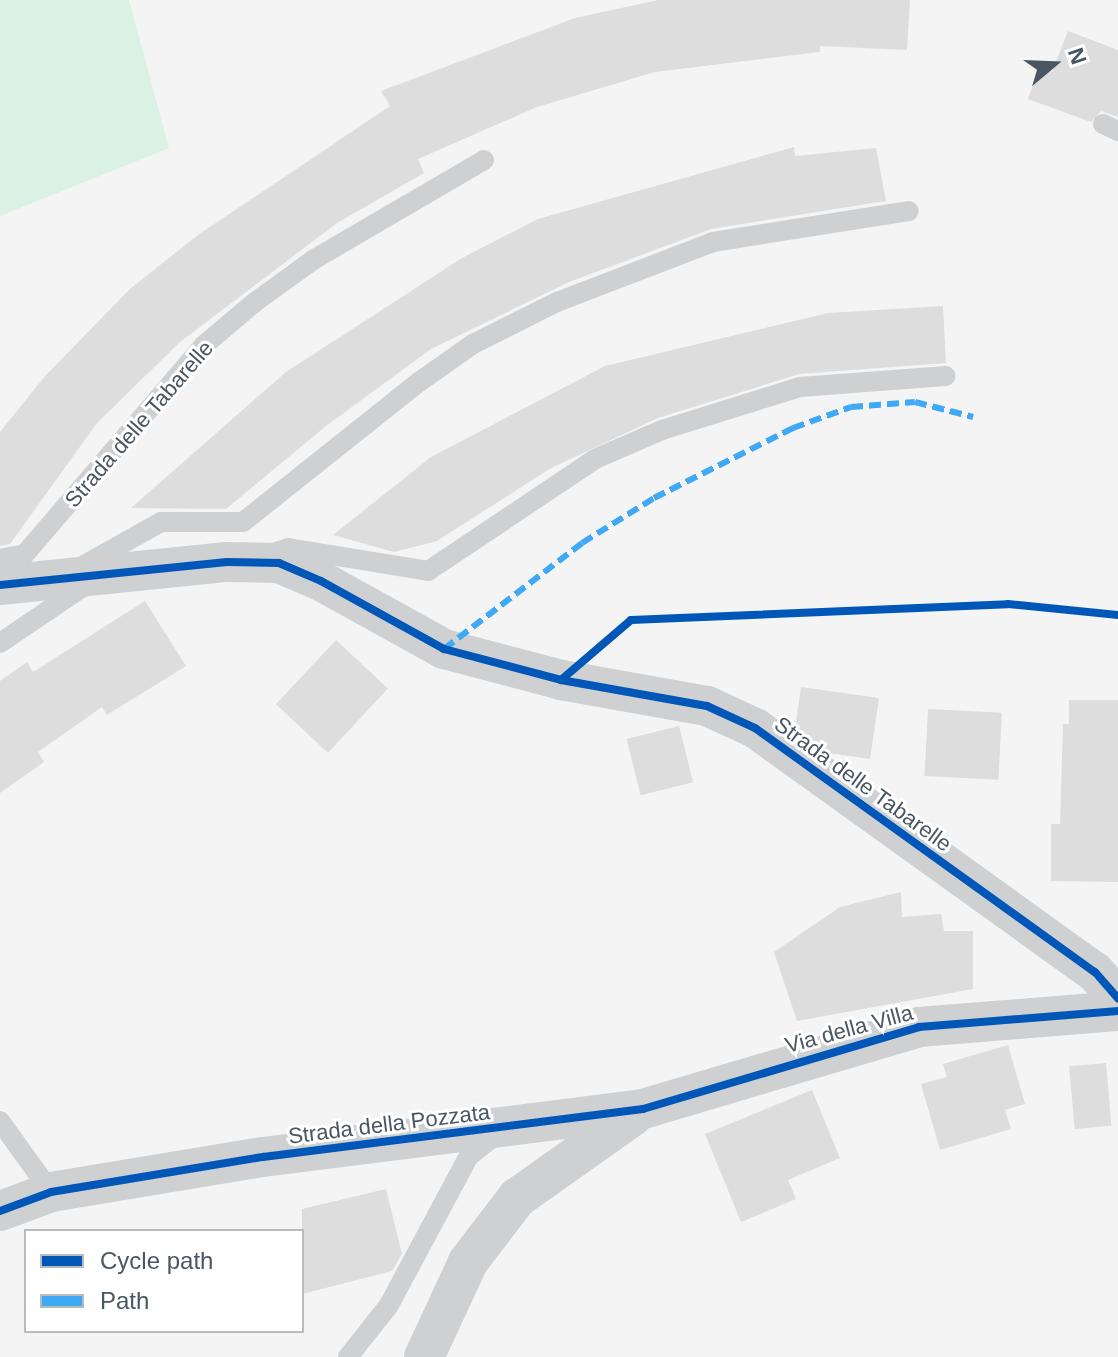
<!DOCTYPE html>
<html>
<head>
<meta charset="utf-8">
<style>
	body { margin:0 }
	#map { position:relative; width:1118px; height:1357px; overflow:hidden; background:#f4f4f4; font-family:Helvetica,sans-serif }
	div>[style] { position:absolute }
	.green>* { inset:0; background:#d9f2e3 }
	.building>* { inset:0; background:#ddddde; transform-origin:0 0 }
	.service>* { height:20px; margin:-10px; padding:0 10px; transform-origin:10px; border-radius:10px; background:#ced0d2 }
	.minor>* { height:40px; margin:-20px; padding:0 20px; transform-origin:20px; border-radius:20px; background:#ced0d2 }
	.quiet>* { height:6px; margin-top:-3px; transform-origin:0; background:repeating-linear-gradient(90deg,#3fa9f5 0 12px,transparent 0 18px) }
	.cycleway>* { height:8px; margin:-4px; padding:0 4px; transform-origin:4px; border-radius:4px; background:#0057b8 }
	span { translate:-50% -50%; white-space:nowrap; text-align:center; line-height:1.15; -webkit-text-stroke:6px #fff; paint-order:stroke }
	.street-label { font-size:22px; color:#4a5661 }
	.legend { position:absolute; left:24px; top:1229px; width:280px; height:104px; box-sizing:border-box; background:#fff; border:2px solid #b7bbc0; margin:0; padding:10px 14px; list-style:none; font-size:24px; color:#4a5661 }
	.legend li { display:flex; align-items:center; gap:16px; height:40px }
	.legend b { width:40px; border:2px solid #b7bbc0 }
	.north { position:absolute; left:1014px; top:24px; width:80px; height:80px; -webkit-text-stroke:6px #fff; paint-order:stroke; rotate:71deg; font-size:22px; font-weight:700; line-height:32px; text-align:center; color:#4a5661 }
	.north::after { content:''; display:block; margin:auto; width:28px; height:36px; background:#4a5661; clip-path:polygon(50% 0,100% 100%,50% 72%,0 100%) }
</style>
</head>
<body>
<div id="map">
	<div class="green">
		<i style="clip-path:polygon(0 0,129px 0,169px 148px,0 216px)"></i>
	</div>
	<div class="building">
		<i style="clip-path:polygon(658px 0,910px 0,907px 50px,820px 46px,820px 52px,655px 72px,537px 107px,418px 159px,424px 173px,337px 223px,180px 342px,97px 423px,10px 544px,0 546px,0 432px,46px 375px,131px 288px,198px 235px,390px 106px,381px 91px,575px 18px)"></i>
		<i style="clip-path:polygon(1068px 31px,1118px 50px,1118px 117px,1101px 111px,1091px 122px,1028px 99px,1042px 61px,1052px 72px)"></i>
		<i style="clip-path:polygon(794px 147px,795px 156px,876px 148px,886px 201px,711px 229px,569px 282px,431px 349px,326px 426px,226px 509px,131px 508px,286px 372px,462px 258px,538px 219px)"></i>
		<i style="clip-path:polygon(943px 306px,946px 363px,799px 374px,658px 418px,551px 468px,437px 541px,394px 552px,333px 535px,431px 457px,605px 366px,828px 313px)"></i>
		<i style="clip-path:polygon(145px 601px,186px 666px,107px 715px,102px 707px,38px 752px,44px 762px,0 793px,0 681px,27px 662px,33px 672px)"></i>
		<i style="left:336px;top:640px;width:71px;height:88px;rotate:43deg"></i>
		<i style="clip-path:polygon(801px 687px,879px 698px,870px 759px,829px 753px,795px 729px)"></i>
		<i style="clip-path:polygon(1069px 700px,1118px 700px,1118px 882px,1051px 881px,1051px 824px,1060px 824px,1063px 724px,1069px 724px)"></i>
		<i style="left:928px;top:709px;width:74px;height:67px;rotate:3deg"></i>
		<i style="left:679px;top:726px;width:58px;height:54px;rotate:76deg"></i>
		<i style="clip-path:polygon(901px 892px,902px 917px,941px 914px,944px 931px,973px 931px,973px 989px,797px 1021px,774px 952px,840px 907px)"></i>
		<i style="clip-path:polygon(1008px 1045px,1025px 1104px,1005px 1110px,1011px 1129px,940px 1150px,921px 1084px,947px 1077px,943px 1064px)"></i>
		<i style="left:1106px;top:1063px;width:63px;height:37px;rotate:85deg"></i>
		<i style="clip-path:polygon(812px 1090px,840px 1158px,788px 1180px,796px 1199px,741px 1222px,705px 1134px)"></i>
		<i style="clip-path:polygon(386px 1189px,402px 1254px,392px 1271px,302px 1294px,302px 1209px)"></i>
	</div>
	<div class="service">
		<i style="left:1103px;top:124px;width:17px;rotate:25deg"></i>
		<i style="left:276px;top:552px;width:13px;rotate:-18deg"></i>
		<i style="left:288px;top:548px;width:142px;rotate:9.3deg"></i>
		<i style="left:428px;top:571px;width:201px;rotate:-33.8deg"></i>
		<i style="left:595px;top:459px;width:73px;rotate:-23.4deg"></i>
		<i style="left:662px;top:430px;width:145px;rotate:-17.3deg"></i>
		<i style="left:800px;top:387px;width:146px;rotate:-4.3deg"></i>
		<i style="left:0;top:559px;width:25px;rotate:-11deg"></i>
		<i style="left:25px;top:554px;width:274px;rotate:-49.4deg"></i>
		<i style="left:203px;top:346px;width:68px;rotate:-40.2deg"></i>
		<i style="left:255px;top:302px;width:72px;rotate:-35.9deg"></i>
		<i style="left:313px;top:260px;width:198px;rotate:-30.3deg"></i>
		<i style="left:79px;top:568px;width:94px;rotate:-29.3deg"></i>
		<i style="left:161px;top:522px;width:82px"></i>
		<i style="left:243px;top:522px;width:225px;rotate:-38.5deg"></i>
		<i style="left:419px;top:382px;width:66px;rotate:-35.1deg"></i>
		<i style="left:473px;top:344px;width:94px;rotate:-26.6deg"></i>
		<i style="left:557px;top:302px;width:167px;rotate:-21deg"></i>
		<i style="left:713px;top:242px;width:198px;rotate:-9deg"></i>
		<i style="left:0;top:643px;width:105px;rotate:-34.1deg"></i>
		<i style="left:0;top:1121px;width:87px;rotate:54.3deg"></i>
		<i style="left:348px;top:1357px;width:66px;rotate:-51.7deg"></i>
		<i style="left:389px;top:1305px;width:169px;rotate:-61.8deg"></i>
		<i style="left:469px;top:1156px;width:36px;rotate:-38deg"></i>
	</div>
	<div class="minor">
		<i style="left:0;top:585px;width:228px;rotate:-5.8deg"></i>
		<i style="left:227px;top:562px;width:52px;rotate:1.1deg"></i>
		<i style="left:279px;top:563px;width:46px;rotate:23.2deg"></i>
		<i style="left:321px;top:581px;width:141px;rotate:28.9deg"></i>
		<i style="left:444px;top:649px;width:121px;rotate:14.8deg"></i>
		<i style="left:561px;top:680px;width:148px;rotate:10.1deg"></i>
		<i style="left:707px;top:706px;width:53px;rotate:24.6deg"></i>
		<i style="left:755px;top:728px;width:418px;rotate:35.7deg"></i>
		<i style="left:1095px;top:972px;width:35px;rotate:49deg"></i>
		<i style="left:0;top:1211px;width:54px;rotate:-20.4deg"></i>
		<i style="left:51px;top:1192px;width:215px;rotate:-9.4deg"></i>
		<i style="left:263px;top:1157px;width:383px;rotate:-7.2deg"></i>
		<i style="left:643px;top:1109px;width:288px;rotate:-16.5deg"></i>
		<i style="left:919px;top:1027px;width:200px;rotate:-4.6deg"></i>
		<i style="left:424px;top:1357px;width:105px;rotate:-65.1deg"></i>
		<i style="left:468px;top:1262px;width:81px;rotate:-52.6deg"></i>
		<i style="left:517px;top:1198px;width:142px;rotate:-35.3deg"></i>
	</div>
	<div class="quiet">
		<i style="left:444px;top:649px;width:174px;rotate:-37.5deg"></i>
		<i style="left:582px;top:543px;width:85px;rotate:-32deg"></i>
		<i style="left:654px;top:498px;width:156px;rotate:-26.7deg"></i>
		<i style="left:793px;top:428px;width:62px;rotate:-19.9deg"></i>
		<i style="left:851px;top:407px;width:64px;rotate:-4.5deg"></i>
		<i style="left:915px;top:402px;width:60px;rotate:14.5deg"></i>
	</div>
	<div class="cycleway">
		<i style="left:0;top:585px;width:228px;rotate:-5.8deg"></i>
		<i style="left:227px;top:562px;width:52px;rotate:1.1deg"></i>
		<i style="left:279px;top:563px;width:46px;rotate:23.2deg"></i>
		<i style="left:321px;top:581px;width:141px;rotate:28.9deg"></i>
		<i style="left:444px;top:649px;width:121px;rotate:14.8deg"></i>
		<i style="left:561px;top:680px;width:148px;rotate:10.1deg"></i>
		<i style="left:707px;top:706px;width:53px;rotate:24.6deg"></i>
		<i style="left:755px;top:728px;width:418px;rotate:35.7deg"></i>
		<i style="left:1095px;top:972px;width:35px;rotate:49deg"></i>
		<i style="left:561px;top:680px;width:92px;rotate:-40.6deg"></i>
		<i style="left:631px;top:620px;width:377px;rotate:-2.4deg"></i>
		<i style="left:1008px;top:604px;width:111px;rotate:5.7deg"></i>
		<i style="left:0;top:1211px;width:54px;rotate:-20.4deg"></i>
		<i style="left:51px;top:1192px;width:215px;rotate:-9.4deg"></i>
		<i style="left:263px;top:1157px;width:383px;rotate:-7.2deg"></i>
		<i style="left:643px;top:1109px;width:288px;rotate:-16.5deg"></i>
		<i style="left:919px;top:1027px;width:200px;rotate:-4.6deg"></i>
	</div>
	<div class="street-label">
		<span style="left:139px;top:424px;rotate:-49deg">Strada delle Tabarelle</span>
		<span style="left:863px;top:784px;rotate:36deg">Strada delle Tabarelle</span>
		<span style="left:849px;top:1029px;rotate:-15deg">Via della Villa</span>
		<span style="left:389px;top:1124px;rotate:-7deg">Strada della Pozzata</span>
	</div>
	<ul class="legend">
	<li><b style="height:10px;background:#0057b8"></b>Cycle path</li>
	<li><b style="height:10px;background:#3fa9f5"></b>Path</li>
	</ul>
	<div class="north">N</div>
</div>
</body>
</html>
